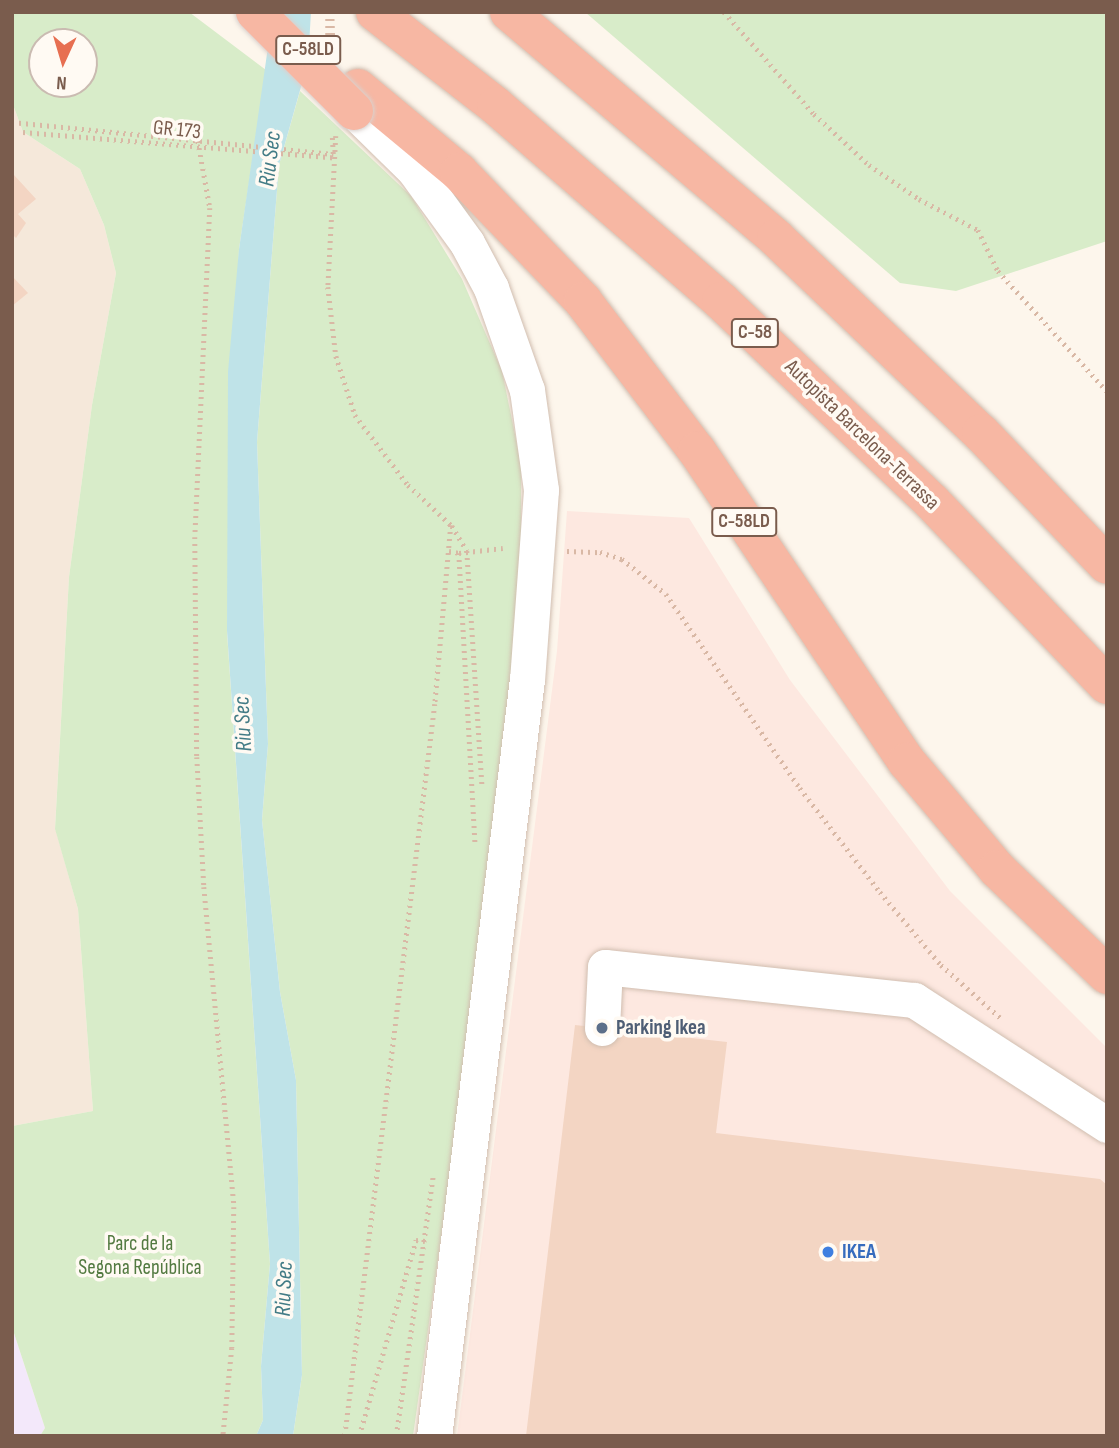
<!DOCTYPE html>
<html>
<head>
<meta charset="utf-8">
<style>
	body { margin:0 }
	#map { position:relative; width:1119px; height:1448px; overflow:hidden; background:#fdf6ec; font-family:"Sofia Sans Condensed",sans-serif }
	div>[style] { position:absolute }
	.residential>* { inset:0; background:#f5e8da }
	.commercial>* { inset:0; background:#fde8e0 }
	.education>* { inset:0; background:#f3e8fa }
	.green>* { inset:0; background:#d8ecc9 }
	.water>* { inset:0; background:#bfe3e8 }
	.building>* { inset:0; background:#f3d5c3 }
	.path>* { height:4.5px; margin-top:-2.25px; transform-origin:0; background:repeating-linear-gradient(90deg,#d9b8a5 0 2px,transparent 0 7px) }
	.roads { filter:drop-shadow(0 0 2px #d1beb0) drop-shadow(0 0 2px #d1beb0) }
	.minor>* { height:35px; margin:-17.5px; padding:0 17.5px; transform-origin:17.5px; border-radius:17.5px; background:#fff }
	.highway>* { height:38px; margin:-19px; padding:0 19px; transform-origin:19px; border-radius:19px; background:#f7b7a3 }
	.bridges { filter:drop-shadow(0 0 2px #dad1cd) drop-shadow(0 0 2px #dad1cd) }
	.highway-bridge>* { height:38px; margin:-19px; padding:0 19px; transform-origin:19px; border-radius:19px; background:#f7b7a3 }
	.dots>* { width:19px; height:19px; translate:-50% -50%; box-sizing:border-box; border:4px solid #fffaf3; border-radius:50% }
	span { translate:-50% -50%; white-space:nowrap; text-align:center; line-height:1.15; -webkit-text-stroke:7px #fffaf3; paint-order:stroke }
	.shield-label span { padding:2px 5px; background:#fffaf3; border:2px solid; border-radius:5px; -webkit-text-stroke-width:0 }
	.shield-label { font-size:19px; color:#7a5c4d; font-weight:700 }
	.street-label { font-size:21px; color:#7a5c4d }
	.service-label { font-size:21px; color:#4e5e75; font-weight:700 }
	.left { translate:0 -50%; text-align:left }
	.park-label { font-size:21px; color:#537a41 }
	.shop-label { font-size:21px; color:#366cbe; font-weight:700 }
	.water-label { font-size:23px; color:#437c86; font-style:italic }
	.frame { position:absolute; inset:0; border:14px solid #7a5c4d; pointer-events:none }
	.north { position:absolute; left:28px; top:28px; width:70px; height:70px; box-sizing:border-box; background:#fffaf3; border:2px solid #cabbb1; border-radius:50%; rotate:184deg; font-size:19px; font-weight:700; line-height:28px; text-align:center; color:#7a5c4d }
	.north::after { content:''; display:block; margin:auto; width:24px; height:32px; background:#e76f51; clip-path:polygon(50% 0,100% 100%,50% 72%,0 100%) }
</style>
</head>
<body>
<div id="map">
	<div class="residential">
		<i style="clip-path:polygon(12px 102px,23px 132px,80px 169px,104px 225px,116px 273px,92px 405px,69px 577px,55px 828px,78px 909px,93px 1111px,12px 1126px)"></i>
	</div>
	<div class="commercial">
		<i style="clip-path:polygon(567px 511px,689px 518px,790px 680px,950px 891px,1107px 1048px,1107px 1436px,457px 1436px,557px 651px)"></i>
	</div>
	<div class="education">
		<i style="clip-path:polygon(12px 1327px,45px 1428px,40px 1436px,12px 1436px)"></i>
	</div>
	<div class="green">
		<i style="clip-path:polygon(evenodd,12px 12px,189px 12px,266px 70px,239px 249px,227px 632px,270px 1264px,261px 1366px,263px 1420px,256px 1436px,40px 1436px,45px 1428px,12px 1327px,12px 1126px,93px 1111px,78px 909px,55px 829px,69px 577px,92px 405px,116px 273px,104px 225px,80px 169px,23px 132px,12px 102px,12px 12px,42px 42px,84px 42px,84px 84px,42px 84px,42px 42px)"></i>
		<i style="clip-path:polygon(585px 12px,1107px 12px,1107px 241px,956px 291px,900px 283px)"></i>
		<i style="clip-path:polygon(300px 91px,411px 196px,462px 279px,502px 371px,521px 464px,521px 564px,494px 863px,413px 1436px,293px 1436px,302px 1375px,296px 1080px,280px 992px,262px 820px,268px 744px,257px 442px,279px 165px)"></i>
	</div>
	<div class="water">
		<i style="clip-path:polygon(273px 12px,311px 12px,308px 62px,279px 165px,257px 442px,268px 744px,262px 820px,280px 992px,296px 1080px,302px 1375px,293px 1436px,256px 1436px,263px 1420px,261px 1366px,270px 1264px,227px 631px,228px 372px,239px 249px)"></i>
	</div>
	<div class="building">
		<i style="clip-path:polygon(14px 175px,36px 199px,18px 214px,26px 223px,16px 238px,12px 234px)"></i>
		<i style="clip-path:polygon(12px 276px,28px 293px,12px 306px)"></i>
		<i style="clip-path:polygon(575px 1025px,727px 1042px,716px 1133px,1100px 1179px,1107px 1185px,1107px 1436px,526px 1436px)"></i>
	</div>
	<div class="path">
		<i style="left:328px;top:12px;width:30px;rotate:90deg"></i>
		<i style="left:332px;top:12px;width:35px;rotate:88deg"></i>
		<i style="left:724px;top:12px;width:136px;rotate:48.6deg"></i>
		<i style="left:814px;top:114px;width:75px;rotate:42.8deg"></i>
		<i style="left:869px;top:165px;width:60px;rotate:34.2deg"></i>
		<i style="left:919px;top:199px;width:67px;rotate:27.7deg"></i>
		<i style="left:978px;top:230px;width:46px;rotate:64deg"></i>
		<i style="left:998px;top:271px;width:162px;rotate:47.8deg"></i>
		<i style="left:12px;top:122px;width:323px;rotate:5.7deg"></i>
		<i style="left:333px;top:154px;width:20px;rotate:-93deg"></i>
		<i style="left:23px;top:132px;width:315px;rotate:4.7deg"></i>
		<i style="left:336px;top:136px;width:151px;rotate:93deg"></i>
		<i style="left:328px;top:287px;width:69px;rotate:83.4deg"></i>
		<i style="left:336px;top:356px;width:62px;rotate:72.1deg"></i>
		<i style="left:355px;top:415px;width:88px;rotate:52.9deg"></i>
		<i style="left:408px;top:485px;width:59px;rotate:42.9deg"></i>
		<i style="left:451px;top:525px;width:180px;rotate:95.1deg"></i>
		<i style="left:435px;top:704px;width:738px;rotate:97.01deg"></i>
		<i style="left:198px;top:141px;width:68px;rotate:79.8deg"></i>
		<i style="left:210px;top:208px;width:329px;rotate:92.6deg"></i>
		<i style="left:195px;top:537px;width:220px;rotate:89.5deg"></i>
		<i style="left:197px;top:757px;width:130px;rotate:86.9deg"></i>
		<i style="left:204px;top:887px;width:321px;rotate:84.6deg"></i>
		<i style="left:234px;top:1207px;width:141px;rotate:90.8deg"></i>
		<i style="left:232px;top:1348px;width:88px;rotate:95.8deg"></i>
		<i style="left:452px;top:526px;width:29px;rotate:59deg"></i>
		<i style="left:467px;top:551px;width:234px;rotate:86.3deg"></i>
		<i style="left:449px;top:551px;width:10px;rotate:11deg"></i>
		<i style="left:459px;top:553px;width:290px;rotate:86.8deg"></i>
		<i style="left:567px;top:551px;width:33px;rotate:2deg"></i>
		<i style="left:600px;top:552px;width:23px;rotate:18deg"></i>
		<i style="left:622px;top:559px;width:56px;rotate:38.5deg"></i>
		<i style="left:666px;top:594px;width:236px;rotate:55.4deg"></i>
		<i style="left:800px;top:788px;width:131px;rotate:52.4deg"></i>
		<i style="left:880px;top:892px;width:95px;rotate:50.1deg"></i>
		<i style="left:941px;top:965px;width:83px;rotate:41.6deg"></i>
		<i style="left:459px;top:553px;width:44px;rotate:-6.5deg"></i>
		<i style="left:359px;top:1436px;width:204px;rotate:-73.8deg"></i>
		<i style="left:416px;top:1240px;width:9px;rotate:6deg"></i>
		<i style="left:396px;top:1436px;width:262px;rotate:-81.9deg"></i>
	</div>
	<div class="roads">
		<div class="minor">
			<i style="left:354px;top:111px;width:84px;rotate:44.5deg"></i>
			<i style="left:414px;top:170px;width:90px;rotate:54deg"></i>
			<i style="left:467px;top:243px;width:51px;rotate:61.9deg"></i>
			<i style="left:491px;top:288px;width:108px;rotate:70.6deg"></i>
			<i style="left:527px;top:390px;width:101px;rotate:82deg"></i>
			<i style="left:541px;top:490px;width:190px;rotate:94.2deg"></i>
			<i style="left:527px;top:679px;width:763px;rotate:97deg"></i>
			<i style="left:602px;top:1028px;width:61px;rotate:-87.2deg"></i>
			<i style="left:605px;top:967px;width:311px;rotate:6.1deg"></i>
			<i style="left:914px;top:1000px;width:230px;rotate:32.9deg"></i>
		</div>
		<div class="highway">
			<i style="left:375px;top:12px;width:153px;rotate:37.8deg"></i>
			<i style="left:496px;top:106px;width:298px;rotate:40.9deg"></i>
			<i style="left:721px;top:301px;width:291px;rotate:43.6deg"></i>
			<i style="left:932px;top:502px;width:253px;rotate:46.3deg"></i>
			<i style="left:509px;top:12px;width:350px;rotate:40.2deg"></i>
			<i style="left:776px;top:238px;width:283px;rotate:43.6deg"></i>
			<i style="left:981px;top:433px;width:182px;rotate:46.3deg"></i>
			<i style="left:358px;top:88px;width:131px;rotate:39.7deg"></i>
			<i style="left:459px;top:172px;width:179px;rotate:46.1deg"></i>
			<i style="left:583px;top:301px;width:188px;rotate:52.8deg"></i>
			<i style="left:697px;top:451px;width:375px;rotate:56deg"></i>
			<i style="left:907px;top:762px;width:140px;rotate:49.9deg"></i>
			<i style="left:997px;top:869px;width:153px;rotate:43.9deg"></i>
		</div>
	</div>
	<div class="bridges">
		<div class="highway-bridge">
			<i style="left:255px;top:12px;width:140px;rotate:45deg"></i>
		</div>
	</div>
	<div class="dots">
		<i style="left:602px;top:1028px;background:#5c6f8a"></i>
		<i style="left:828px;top:1252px;background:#3f7fe0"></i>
	</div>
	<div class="shield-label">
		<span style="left:308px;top:50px">C-58LD</span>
		<span style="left:755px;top:333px">C-58</span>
		<span style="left:744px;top:522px">C-58LD</span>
	</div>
	<div class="street-label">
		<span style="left:177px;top:130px;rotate:6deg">GR 173</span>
		<span style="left:862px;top:435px;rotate:44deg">Autopista Barcelona-Terrassa</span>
	</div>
	<div class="service-label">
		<span class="left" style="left:616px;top:1028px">Parking Ikea</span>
	</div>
	<div class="park-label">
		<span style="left:140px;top:1256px">Parc de la<br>Segona República</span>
	</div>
	<div class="shop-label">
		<span class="left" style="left:842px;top:1252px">IKEA</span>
	</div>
	<div class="water-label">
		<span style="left:270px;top:159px;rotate:-83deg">Riu Sec</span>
		<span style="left:243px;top:724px;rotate:-93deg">Riu Sec</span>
		<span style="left:284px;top:1289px;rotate:-88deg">Riu Sec</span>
	</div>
	<div class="frame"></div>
	<div class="north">N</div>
</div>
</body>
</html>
